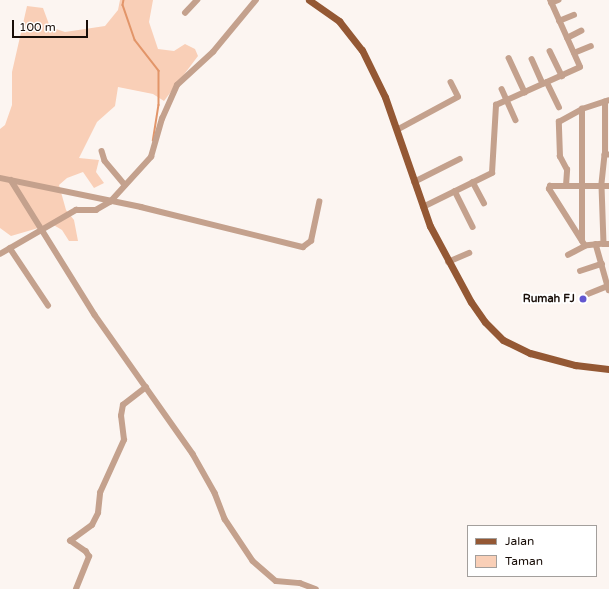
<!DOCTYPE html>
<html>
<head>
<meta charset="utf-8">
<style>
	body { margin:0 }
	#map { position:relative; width:609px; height:589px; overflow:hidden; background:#fcf5f1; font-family:"Varela Round",sans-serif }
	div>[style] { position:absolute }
	.green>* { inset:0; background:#f9cfb7 }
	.stream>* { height:1.5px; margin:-0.75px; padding:0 0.75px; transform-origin:0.75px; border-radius:0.75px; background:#e29569 }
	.minor>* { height:5.5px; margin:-2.75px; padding:0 2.75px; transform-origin:2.75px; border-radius:2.75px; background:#c4a18d }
	.major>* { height:7px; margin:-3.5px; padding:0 3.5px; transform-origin:3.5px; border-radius:3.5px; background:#945834 }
	.dots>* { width:11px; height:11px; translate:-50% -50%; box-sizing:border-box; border:2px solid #fff; border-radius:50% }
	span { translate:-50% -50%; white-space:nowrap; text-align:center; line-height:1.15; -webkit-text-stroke:4px #fff; paint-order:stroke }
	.poi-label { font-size:11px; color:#190e08; font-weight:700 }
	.right { translate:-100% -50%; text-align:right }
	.legend { position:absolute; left:467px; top:525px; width:130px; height:52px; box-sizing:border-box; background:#fff; border:1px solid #a39f9c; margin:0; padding:5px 7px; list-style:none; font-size:12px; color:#190e08 }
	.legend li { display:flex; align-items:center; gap:8px; height:20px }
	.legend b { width:20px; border:1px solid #a39f9c }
	.scale { position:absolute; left:12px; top:20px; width:76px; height:18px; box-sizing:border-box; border:2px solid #190e08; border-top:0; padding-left:5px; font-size:12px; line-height:14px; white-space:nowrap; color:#190e08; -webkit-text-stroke:3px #fff; paint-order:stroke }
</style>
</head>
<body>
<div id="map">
	<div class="green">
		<i style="clip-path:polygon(120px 0,153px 0,149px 22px,158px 49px,174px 51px,185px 44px,195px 49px,198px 56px,164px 101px,153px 94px,118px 87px,115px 106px,97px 122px,79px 158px,99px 160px,96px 172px,104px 183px,94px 188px,83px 172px,67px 178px,59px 185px,66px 210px,74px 220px,78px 241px,69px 241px,62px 230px,52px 224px,11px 236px,0 228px,0 129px,5px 125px,12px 105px,12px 72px,27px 6px,43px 8px,50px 27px,65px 32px,105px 26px,118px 10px)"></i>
	</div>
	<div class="stream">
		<i style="left:124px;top:0;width:5px;rotate:101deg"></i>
		<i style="left:123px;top:5px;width:37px;rotate:71deg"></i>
		<i style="left:135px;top:40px;width:39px;rotate:52deg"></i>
		<i style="left:159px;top:71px;width:34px;rotate:90deg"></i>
		<i style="left:159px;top:105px;width:36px;rotate:99deg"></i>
	</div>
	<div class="minor">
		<i style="left:551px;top:3px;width:8px;rotate:-23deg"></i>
		<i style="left:185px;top:13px;width:18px;rotate:-47deg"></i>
		<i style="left:559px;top:21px;width:16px;rotate:-22deg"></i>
		<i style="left:567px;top:38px;width:16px;rotate:-27deg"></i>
		<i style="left:550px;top:51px;width:28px;rotate:64deg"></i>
		<i style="left:574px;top:53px;width:18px;rotate:-22deg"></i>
		<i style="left:509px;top:58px;width:38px;rotate:65deg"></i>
		<i style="left:532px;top:59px;width:27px;rotate:66deg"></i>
		<i style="left:547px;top:82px;width:28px;rotate:64deg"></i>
		<i style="left:502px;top:89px;width:34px;rotate:66deg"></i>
		<i style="left:397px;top:130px;width:69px;rotate:-28.4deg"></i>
		<i style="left:458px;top:97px;width:16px;rotate:-117deg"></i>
		<i style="left:102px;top:151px;width:10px;rotate:73deg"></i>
		<i style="left:105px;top:161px;width:31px;rotate:50deg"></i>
		<i style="left:605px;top:155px;width:53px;rotate:-90deg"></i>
		<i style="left:609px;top:155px;width:4px;rotate:180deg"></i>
		<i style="left:605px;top:155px;width:31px;rotate:96deg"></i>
		<i style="left:602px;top:186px;width:7px"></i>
		<i style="left:0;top:178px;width:144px;rotate:11.6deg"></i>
		<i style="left:141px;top:207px;width:167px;rotate:13.9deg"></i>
		<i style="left:303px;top:247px;width:10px;rotate:-37deg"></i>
		<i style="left:311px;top:241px;width:40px;rotate:-78deg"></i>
		<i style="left:11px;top:180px;width:159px;rotate:58.1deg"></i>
		<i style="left:95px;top:315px;width:170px;rotate:54.8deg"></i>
		<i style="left:193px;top:454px;width:45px;rotate:60.6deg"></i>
		<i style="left:215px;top:493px;width:28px;rotate:69deg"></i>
		<i style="left:225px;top:519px;width:50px;rotate:56.3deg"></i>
		<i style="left:253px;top:561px;width:30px;rotate:41deg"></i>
		<i style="left:276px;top:581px;width:24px;rotate:5deg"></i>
		<i style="left:300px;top:583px;width:17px;rotate:21deg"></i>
		<i style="left:414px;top:182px;width:51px;rotate:-26.6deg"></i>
		<i style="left:473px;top:182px;width:24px;rotate:62deg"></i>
		<i style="left:566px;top:186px;width:16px;rotate:-86deg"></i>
		<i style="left:567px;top:170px;width:15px;rotate:-118deg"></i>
		<i style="left:560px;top:157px;width:35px;rotate:-92deg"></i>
		<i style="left:559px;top:122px;width:26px;rotate:-29deg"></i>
		<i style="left:582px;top:109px;width:28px;rotate:-18deg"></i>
		<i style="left:455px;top:191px;width:40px;rotate:63.4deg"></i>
		<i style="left:423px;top:207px;width:77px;rotate:-26.2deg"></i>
		<i style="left:492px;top:173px;width:68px;rotate:-86.6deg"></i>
		<i style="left:496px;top:105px;width:92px;rotate:-24.3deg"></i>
		<i style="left:580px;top:67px;width:73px;rotate:-114.1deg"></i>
		<i style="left:582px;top:241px;width:132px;rotate:-90deg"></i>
		<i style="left:596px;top:244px;width:48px;rotate:74.2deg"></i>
		<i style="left:604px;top:244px;width:19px;rotate:174deg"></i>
		<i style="left:585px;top:246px;width:67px;rotate:-122.3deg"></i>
		<i style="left:549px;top:189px;width:3px;rotate:-72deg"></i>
		<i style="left:550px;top:186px;width:52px"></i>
		<i style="left:602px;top:186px;width:58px;rotate:88deg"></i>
		<i style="left:604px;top:244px;width:5px"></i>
		<i style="left:10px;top:248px;width:69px;rotate:56.3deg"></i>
		<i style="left:0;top:254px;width:88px;rotate:-30.1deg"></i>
		<i style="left:76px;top:210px;width:20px"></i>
		<i style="left:96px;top:210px;width:16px;rotate:-30deg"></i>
		<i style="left:110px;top:202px;width:61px;rotate:-47.7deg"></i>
		<i style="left:151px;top:157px;width:40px;rotate:-74deg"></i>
		<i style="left:162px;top:119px;width:37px;rotate:-66deg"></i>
		<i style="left:177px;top:85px;width:49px;rotate:-42.5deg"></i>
		<i style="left:213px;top:52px;width:67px;rotate:-50.4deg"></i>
		<i style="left:568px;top:255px;width:19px;rotate:-28deg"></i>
		<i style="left:448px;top:262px;width:23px;rotate:-23deg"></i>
		<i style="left:580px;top:271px;width:23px;rotate:-18deg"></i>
		<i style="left:588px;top:294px;width:22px;rotate:-22deg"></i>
		<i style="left:76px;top:589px;width:35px;rotate:-68deg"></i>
		<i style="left:89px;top:557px;width:6px;rotate:-121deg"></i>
		<i style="left:86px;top:552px;width:19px;rotate:-145deg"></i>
		<i style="left:70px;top:541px;width:27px;rotate:-36deg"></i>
		<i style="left:92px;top:525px;width:13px;rotate:-63deg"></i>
		<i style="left:98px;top:513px;width:20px;rotate:-84deg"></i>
		<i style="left:100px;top:493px;width:58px;rotate:-65.6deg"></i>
		<i style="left:124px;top:440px;width:24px;rotate:-97deg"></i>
		<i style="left:121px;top:416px;width:11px;rotate:-80deg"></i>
		<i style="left:123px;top:405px;width:29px;rotate:-38deg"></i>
	</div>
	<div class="major">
		<i style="left:309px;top:0;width:37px;rotate:35deg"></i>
		<i style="left:339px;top:21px;width:37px;rotate:52deg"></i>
		<i style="left:362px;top:50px;width:52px;rotate:63.9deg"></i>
		<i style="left:385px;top:97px;width:137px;rotate:70.8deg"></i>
		<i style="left:430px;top:226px;width:86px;rotate:61.7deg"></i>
		<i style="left:471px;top:302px;width:24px;rotate:55deg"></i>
		<i style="left:485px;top:322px;width:25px;rotate:45deg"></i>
		<i style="left:503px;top:340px;width:30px;rotate:26deg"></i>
		<i style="left:530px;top:353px;width:47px;rotate:14.9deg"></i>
		<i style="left:575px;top:365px;width:34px;rotate:7deg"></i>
	</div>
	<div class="dots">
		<i style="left:583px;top:299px;background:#6357d0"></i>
	</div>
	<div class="poi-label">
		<span class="right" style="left:575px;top:299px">Rumah FJ</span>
	</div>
	<ul class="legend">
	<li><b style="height:5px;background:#945834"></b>Jalan</li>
	<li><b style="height:11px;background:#f9cfb7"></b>Taman</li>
	</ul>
	<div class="scale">100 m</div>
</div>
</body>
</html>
